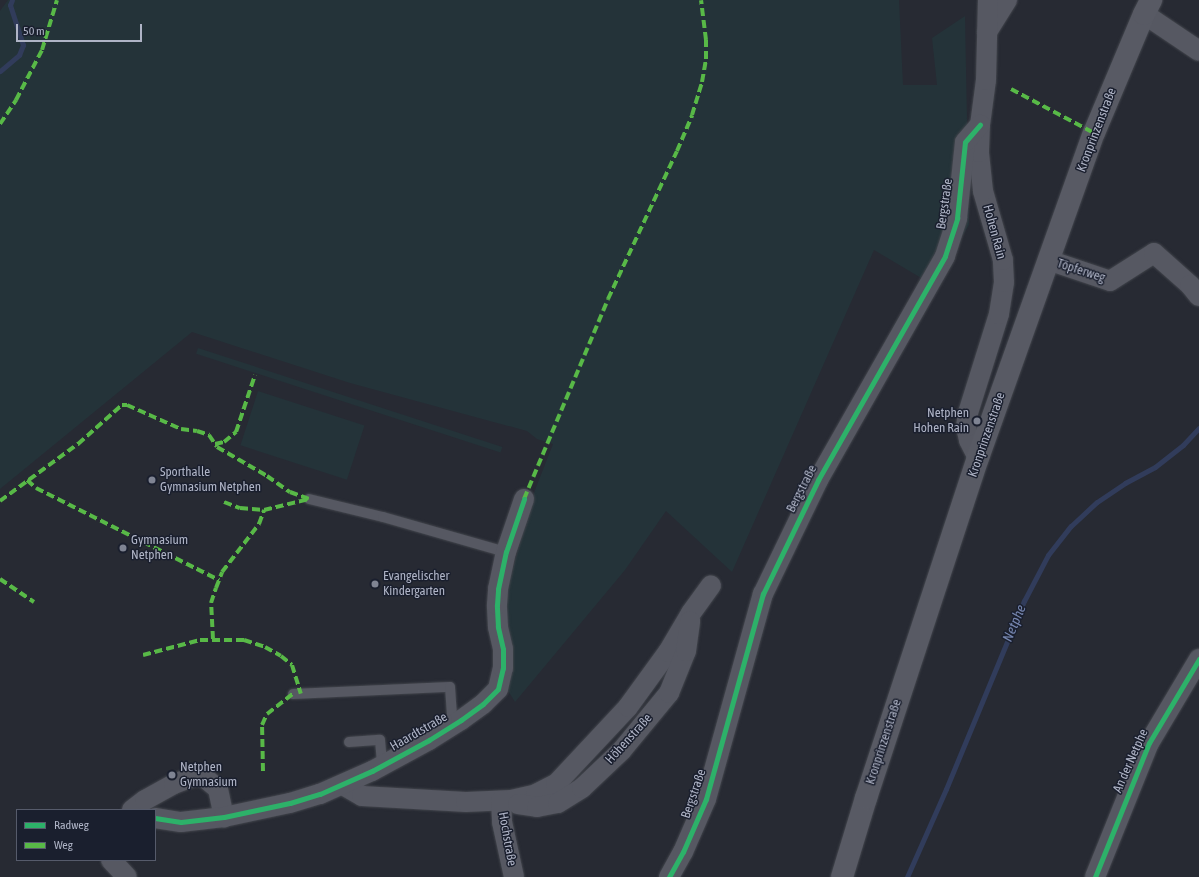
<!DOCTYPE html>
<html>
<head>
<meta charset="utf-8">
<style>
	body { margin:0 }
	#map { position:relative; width:1199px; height:877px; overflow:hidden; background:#272a33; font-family:"Asap Condensed",sans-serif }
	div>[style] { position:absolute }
	.green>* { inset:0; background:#243339; transform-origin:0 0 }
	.stream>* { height:5px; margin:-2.5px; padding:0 2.5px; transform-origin:2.5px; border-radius:2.5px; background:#313c5b }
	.roads { filter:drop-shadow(0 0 1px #42454c) drop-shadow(0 0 1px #42454c) }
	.lane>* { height:10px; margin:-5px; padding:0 5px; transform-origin:5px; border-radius:5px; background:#565862 }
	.street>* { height:20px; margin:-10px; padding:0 10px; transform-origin:10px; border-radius:10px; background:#565862 }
	.primary>* { height:22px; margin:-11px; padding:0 11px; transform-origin:11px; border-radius:11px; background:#585a64 }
	.quiet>* { height:4px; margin-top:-2px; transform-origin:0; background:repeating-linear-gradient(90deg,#58b947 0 8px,transparent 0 12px) }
	.cycleway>* { height:5px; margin:-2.5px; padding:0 2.5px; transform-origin:2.5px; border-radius:2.5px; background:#2db169 }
	.dots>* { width:11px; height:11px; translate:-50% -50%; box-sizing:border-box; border:2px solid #1a1f2e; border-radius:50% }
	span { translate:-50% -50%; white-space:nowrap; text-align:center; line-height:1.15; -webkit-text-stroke:3px #1a1f2e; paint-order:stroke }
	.street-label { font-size:13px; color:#afb4c6 }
	.poi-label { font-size:13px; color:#afb4c6 }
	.right { translate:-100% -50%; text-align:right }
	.left { translate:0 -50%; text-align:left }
	.water-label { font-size:14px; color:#7686af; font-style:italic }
	.legend { position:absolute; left:16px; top:809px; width:140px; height:52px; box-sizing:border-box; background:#1a1f2e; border:1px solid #565b6b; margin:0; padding:5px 7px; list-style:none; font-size:12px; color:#afb4c6 }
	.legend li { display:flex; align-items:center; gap:8px; height:20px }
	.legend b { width:20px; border:1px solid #565b6b }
	.scale { position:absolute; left:16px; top:24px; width:126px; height:18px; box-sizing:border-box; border:2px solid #afb4c6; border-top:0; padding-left:5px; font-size:12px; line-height:14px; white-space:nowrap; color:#afb4c6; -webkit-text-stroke:3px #1a1f2e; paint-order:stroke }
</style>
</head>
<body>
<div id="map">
	<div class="green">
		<i style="clip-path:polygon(8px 0,899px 0,903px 85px,937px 85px,932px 38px,965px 16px,969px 225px,933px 285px,874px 250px,732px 572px,666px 511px,625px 570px,515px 702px,505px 686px,503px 603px,535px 490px,553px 444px,537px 439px,527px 431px,350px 383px,192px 332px,0 489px,0 11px)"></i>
		<i style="left:198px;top:348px;width:320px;height:6px;rotate:18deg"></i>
		<i style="left:258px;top:391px;width:112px;height:57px;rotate:18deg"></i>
	</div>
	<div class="stream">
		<i style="left:0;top:71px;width:25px;rotate:-40deg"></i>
		<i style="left:19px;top:55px;width:11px;rotate:-68deg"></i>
		<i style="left:23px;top:45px;width:42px;rotate:-108deg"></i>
		<i style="left:10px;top:5px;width:5px;rotate:-68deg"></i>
		<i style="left:907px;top:877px;width:96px;rotate:-66.1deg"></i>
		<i style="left:946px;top:789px;width:204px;rotate:-67.5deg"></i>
		<i style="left:1024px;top:601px;width:52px;rotate:-62.4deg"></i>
		<i style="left:1048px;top:555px;width:37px;rotate:-52deg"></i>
		<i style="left:1071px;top:526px;width:35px;rotate:-43deg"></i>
		<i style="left:1097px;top:502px;width:34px;rotate:-34deg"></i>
		<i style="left:1125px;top:483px;width:34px;rotate:-28deg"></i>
		<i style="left:1155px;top:467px;width:36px;rotate:-38deg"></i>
		<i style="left:1183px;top:445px;width:23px;rotate:-47deg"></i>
	</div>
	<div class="roads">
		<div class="lane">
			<i style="left:309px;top:499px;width:76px;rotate:13.7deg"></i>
			<i style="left:383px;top:517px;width:128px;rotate:15.9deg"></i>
			<i style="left:293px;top:694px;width:157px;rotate:-2.6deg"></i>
			<i style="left:450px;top:687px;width:39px;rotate:86deg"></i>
			<i style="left:349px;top:742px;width:31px;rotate:-4deg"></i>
			<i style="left:380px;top:740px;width:25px;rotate:85deg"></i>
		</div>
		<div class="street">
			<i style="left:1144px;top:14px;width:66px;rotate:33.9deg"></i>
			<i style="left:987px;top:32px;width:38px;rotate:-58deg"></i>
			<i style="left:1048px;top:260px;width:65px;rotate:18.7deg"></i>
			<i style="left:1110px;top:281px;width:52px;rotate:-32.5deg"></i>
			<i style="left:1154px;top:253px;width:48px;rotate:41.6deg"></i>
			<i style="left:1190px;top:285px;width:14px;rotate:51deg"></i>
			<i style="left:978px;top:458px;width:20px;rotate:-117deg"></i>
			<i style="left:969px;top:440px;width:13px;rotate:-103deg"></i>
			<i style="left:966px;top:427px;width:14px;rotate:-82deg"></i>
			<i style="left:968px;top:413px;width:104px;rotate:-72.6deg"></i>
			<i style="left:999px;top:314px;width:32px;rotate:-81deg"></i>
			<i style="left:1004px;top:282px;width:22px;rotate:-93deg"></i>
			<i style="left:1003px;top:260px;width:72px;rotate:-106.2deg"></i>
			<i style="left:983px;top:191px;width:39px;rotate:-96deg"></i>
			<i style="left:979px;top:152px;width:27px;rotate:-88deg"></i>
			<i style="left:980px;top:125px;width:45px;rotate:-82.4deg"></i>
			<i style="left:986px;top:80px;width:80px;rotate:-88.6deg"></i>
			<i style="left:343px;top:785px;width:22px;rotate:30deg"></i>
			<i style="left:362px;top:796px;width:104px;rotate:3.3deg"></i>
			<i style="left:466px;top:802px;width:45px;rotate:-2.5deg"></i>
			<i style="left:511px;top:800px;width:26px;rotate:-13deg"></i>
			<i style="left:536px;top:794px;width:22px;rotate:-27deg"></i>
			<i style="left:556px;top:784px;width:105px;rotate:-46.9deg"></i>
			<i style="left:628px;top:707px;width:68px;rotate:-54deg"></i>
			<i style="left:668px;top:652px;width:45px;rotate:-59.5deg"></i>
			<i style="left:691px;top:613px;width:34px;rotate:-54deg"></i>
			<i style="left:501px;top:801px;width:21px;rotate:87deg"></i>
			<i style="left:502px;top:822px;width:56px;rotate:77.7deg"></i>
			<i style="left:518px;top:804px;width:19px;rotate:9deg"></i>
			<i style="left:537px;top:807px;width:21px;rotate:-11deg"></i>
			<i style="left:558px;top:803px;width:28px;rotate:-32deg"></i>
			<i style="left:582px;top:788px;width:55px;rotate:-43.5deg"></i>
			<i style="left:622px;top:750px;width:74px;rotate:-50.5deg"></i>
			<i style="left:669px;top:693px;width:45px;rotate:-68deg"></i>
			<i style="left:686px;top:651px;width:30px;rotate:-82deg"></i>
			<i style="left:132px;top:810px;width:16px;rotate:-38deg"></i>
			<i style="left:145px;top:800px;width:33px;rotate:-29deg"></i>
			<i style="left:174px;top:784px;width:22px;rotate:-21deg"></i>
			<i style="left:195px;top:776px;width:10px;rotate:11deg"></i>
			<i style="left:205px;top:778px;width:17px;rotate:40deg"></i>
			<i style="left:218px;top:789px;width:29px;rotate:78deg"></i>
			<i style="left:155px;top:818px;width:26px;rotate:9deg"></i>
			<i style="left:181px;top:822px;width:43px;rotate:-6.6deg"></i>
			<i style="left:224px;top:817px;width:67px;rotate:-12deg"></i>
			<i style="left:290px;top:803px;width:31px;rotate:-17deg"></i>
			<i style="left:320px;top:794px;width:57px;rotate:-23.9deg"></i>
			<i style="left:372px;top:771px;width:65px;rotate:-28.5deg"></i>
			<i style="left:429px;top:740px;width:38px;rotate:-32deg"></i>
			<i style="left:461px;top:720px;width:27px;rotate:-36deg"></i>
			<i style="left:483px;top:704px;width:21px;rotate:-45deg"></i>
			<i style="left:498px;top:689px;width:22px;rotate:-77deg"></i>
			<i style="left:503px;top:668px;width:19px;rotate:-90deg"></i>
			<i style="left:503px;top:649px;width:23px;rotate:-103deg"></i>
			<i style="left:498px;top:627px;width:22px;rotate:-93deg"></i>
			<i style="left:497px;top:605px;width:16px;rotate:-86deg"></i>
			<i style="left:498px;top:589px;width:38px;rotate:-78deg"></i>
			<i style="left:506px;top:552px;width:56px;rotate:-71.2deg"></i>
			<i style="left:111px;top:860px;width:23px;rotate:47deg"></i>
			<i style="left:669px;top:877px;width:29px;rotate:-61deg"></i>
			<i style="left:683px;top:852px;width:58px;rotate:-66.5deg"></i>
			<i style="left:706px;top:799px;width:213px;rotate:-74.5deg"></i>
			<i style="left:763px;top:594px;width:127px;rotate:-64.2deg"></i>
			<i style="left:818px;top:480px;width:257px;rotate:-60.4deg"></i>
			<i style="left:945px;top:256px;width:40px;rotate:-72deg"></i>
			<i style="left:957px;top:218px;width:76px;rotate:-84deg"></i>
			<i style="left:965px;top:142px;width:23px;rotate:-49deg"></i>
			<i style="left:1095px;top:877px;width:144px;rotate:-68.1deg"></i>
			<i style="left:1149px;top:743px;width:98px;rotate:-59.2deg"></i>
		</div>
		<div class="primary">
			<i style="left:842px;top:877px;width:83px;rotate:-73.1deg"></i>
			<i style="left:866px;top:798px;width:358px;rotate:-71.8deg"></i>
			<i style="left:978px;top:458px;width:345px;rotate:-70.4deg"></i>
			<i style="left:1094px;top:133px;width:129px;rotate:-67.2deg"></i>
			<i style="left:1144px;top:14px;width:16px;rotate:-63deg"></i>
		</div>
	</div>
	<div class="quiet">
		<i style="left:1011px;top:89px;width:94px;rotate:27.9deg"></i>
		<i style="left:0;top:124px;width:29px;rotate:-56deg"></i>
		<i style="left:16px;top:100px;width:56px;rotate:-62.5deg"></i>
		<i style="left:42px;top:50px;width:52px;rotate:-73.3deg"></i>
		<i style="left:215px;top:444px;width:9px;rotate:-13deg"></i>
		<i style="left:224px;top:442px;width:16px;rotate:-40deg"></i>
		<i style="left:236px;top:432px;width:60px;rotate:-71.6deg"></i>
		<i style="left:27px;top:480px;width:12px;rotate:42deg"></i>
		<i style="left:36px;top:488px;width:205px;rotate:26.7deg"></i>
		<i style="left:524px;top:499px;width:217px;rotate:-67.2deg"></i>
		<i style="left:608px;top:299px;width:163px;rotate:-65deg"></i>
		<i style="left:677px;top:151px;width:39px;rotate:-67deg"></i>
		<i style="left:692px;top:115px;width:34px;rotate:-73deg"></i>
		<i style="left:702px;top:82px;width:23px;rotate:-80deg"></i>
		<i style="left:706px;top:59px;width:19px;rotate:-90deg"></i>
		<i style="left:706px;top:40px;width:40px;rotate:-97.1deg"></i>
		<i style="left:0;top:501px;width:97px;rotate:-36.2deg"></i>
		<i style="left:78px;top:444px;width:59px;rotate:-41.6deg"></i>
		<i style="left:122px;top:405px;width:5px"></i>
		<i style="left:127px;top:405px;width:59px;rotate:24deg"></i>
		<i style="left:181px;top:429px;width:16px;rotate:7deg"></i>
		<i style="left:197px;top:431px;width:13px;rotate:18deg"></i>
		<i style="left:209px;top:435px;width:14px;rotate:56deg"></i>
		<i style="left:217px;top:447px;width:58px;rotate:30.1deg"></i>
		<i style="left:267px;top:476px;width:28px;rotate:35deg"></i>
		<i style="left:290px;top:492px;width:20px;rotate:20deg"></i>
		<i style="left:224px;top:502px;width:17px;rotate:21deg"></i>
		<i style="left:240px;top:508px;width:24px;rotate:5deg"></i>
		<i style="left:264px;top:510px;width:46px;rotate:-13.7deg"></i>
		<i style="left:0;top:579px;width:41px;rotate:34.1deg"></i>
		<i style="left:213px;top:639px;width:36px;rotate:-93deg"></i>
		<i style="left:211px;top:603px;width:16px;rotate:-72deg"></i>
		<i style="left:216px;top:588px;width:17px;rotate:-69deg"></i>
		<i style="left:222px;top:572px;width:61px;rotate:-52.4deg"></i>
		<i style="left:259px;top:524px;width:15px;rotate:-70deg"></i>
		<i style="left:143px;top:655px;width:59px;rotate:-14.7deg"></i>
		<i style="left:200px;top:640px;width:44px"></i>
		<i style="left:244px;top:640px;width:22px;rotate:18deg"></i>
		<i style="left:265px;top:647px;width:18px;rotate:29deg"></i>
		<i style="left:281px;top:656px;width:14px;rotate:39deg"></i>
		<i style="left:292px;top:665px;width:30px;rotate:73deg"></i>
		<i style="left:263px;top:771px;width:46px;rotate:-91.2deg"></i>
		<i style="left:262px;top:725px;width:12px;rotate:-66deg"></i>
		<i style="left:267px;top:714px;width:33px;rotate:-38deg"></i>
	</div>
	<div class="cycleway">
		<i style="left:155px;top:818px;width:26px;rotate:9deg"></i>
		<i style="left:181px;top:822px;width:43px;rotate:-6.6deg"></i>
		<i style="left:224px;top:817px;width:67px;rotate:-12deg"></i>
		<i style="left:290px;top:803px;width:31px;rotate:-17deg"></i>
		<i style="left:320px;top:794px;width:57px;rotate:-23.9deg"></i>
		<i style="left:372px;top:771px;width:65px;rotate:-28.5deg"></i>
		<i style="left:429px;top:740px;width:38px;rotate:-32deg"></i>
		<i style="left:461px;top:720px;width:27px;rotate:-36deg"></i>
		<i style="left:483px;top:704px;width:21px;rotate:-45deg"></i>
		<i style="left:498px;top:689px;width:22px;rotate:-77deg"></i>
		<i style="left:503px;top:668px;width:19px;rotate:-90deg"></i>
		<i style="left:503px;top:649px;width:23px;rotate:-103deg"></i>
		<i style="left:498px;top:627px;width:22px;rotate:-93deg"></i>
		<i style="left:497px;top:605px;width:16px;rotate:-86deg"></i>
		<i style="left:498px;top:589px;width:38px;rotate:-78deg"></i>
		<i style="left:506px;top:552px;width:56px;rotate:-71.2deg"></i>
		<i style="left:669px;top:877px;width:29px;rotate:-61deg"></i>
		<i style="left:683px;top:852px;width:58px;rotate:-66.5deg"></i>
		<i style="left:706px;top:799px;width:213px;rotate:-74.5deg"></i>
		<i style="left:763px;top:594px;width:127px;rotate:-64.2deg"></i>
		<i style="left:818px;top:480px;width:257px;rotate:-60.4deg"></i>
		<i style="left:945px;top:256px;width:40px;rotate:-72deg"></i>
		<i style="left:957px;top:218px;width:76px;rotate:-84deg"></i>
		<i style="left:965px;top:142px;width:23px;rotate:-49deg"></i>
		<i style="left:1095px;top:877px;width:144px;rotate:-68.1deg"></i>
		<i style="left:1149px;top:743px;width:98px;rotate:-59.2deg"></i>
	</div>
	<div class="dots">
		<i style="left:977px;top:421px;background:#7f8493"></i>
		<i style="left:152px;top:480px;background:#7f8493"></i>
		<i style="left:123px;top:548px;background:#7f8493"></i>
		<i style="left:375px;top:584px;background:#7f8493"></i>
		<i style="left:172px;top:775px;background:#7f8493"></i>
	</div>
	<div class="street-label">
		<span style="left:1097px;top:130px;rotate:-69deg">Kronprinzenstraße</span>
		<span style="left:945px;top:204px;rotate:-82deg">Bergstraße</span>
		<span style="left:994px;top:232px;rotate:75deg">Hohen Rain</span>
		<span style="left:1081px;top:271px;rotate:18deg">Töpferweg</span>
		<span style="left:987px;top:435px;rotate:-71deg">Kronprinzenstraße</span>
		<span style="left:802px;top:489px;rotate:-63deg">Bergstraße</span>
		<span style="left:419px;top:732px;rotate:-30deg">Haardtstraße</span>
		<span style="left:629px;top:739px;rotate:-48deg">Höhenstraße</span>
		<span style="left:884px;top:742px;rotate:-72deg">Kronprinzenstraße</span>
		<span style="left:1131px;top:761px;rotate:-66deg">An der Netphe</span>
		<span style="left:694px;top:794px;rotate:-71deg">Bergstraße</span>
		<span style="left:507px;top:839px;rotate:80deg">Hochstraße</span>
	</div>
	<div class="poi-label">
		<span class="right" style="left:969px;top:421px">Netphen<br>Hohen Rain</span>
		<span class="left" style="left:160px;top:480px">Sporthalle<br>Gymnasium Netphen</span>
		<span class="left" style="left:131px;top:548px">Gymnasium<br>Netphen</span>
		<span class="left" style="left:383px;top:584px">Evangelischer<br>Kindergarten</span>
		<span class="left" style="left:180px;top:775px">Netphen<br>Gymnasium</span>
	</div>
	<div class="water-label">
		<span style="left:1014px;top:623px;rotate:-67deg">Netphe</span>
	</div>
	<ul class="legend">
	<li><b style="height:5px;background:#2db169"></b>Radweg</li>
	<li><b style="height:5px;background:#58b947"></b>Weg</li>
	</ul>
	<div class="scale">50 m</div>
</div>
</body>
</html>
